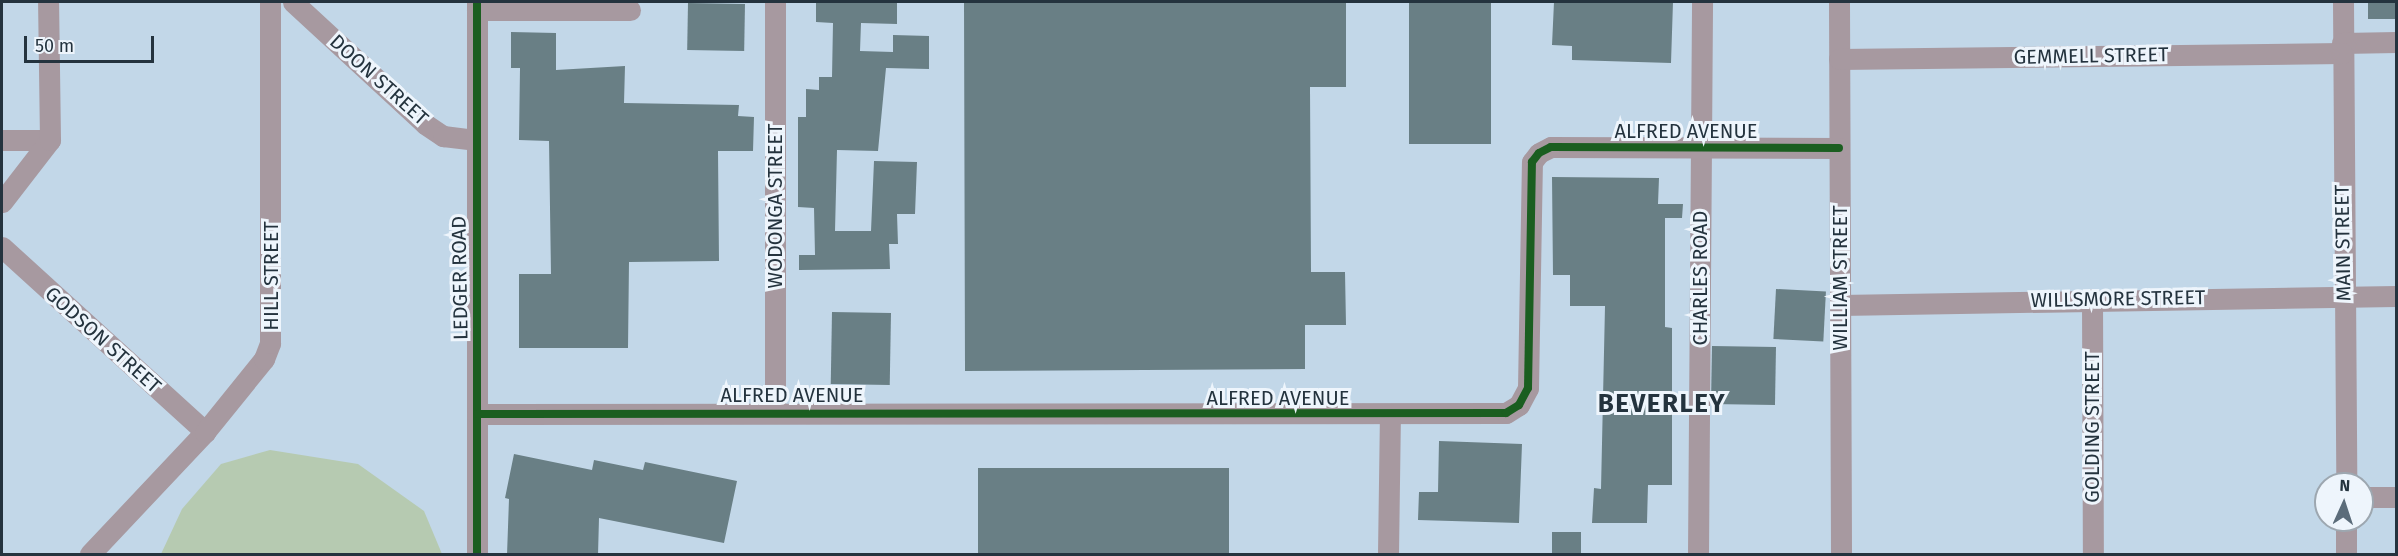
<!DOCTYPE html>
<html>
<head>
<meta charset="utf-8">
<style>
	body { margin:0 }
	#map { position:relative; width:2398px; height:556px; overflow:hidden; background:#c2d7e8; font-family:"Fira Sans",sans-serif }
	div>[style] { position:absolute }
	.green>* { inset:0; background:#b6cab1 }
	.building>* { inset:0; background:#697f85; transform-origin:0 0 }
	.street>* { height:21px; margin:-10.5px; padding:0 10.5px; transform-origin:10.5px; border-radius:10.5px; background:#a799a0 }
	.cycleway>* { height:8px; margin:-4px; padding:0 4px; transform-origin:4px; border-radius:4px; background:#1b5e20 }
	span { translate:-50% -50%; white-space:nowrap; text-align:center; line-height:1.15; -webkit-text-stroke:6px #eef5fc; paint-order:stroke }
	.street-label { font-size:20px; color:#24333e }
	.district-label { font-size:26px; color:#24333e; font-weight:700; letter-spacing:1.5px }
	.frame { position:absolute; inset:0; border:3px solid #24333e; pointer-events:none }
	.north { position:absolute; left:2314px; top:472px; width:60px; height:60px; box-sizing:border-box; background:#eef5fc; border:2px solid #9da7b0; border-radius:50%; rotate:3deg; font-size:16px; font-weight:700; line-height:24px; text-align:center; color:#24333e }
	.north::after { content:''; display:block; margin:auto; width:21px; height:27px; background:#5b6c7a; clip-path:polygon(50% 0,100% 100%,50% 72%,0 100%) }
	.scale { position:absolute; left:24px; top:36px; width:130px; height:27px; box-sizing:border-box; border:3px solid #24333e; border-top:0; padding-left:8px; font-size:18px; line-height:21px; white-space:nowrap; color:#24333e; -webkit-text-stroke:4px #eef5fc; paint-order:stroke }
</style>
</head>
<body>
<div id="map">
	<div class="green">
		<i style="clip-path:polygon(270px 450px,358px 464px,424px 511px,442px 554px,161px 554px,182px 509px,221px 464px)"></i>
	</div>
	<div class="building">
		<i style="clip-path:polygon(816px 2px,897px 2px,897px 24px,861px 23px,860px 51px,893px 52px,893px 35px,929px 36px,929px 69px,886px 68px,878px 151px,837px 150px,835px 231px,871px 231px,874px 161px,917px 162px,915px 214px,897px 214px,898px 244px,889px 244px,890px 269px,799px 270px,799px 255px,815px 255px,814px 208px,798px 207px,798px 117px,806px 117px,806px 89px,819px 90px,819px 77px,832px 77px,833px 23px,816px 22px)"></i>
		<i style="clip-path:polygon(964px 2px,1346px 2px,1346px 87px,1310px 87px,1311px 272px,1345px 272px,1346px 325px,1305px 325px,1305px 369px,965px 371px)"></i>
		<i style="left:1409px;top:2px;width:82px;height:142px"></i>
		<i style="clip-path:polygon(1554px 2px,1673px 2px,1671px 63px,1572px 60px,1572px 46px,1552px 45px)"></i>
		<i style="left:2368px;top:2px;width:29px;height:17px"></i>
		<i style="left:688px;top:3px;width:57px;height:47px;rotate:1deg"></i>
		<i style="clip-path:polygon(511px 32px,556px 33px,556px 70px,625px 66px,624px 103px,739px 105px,738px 116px,754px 117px,753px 151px,718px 151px,719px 261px,629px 262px,628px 348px,519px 348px,519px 274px,551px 274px,549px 141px,519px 140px,520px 68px,511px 68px)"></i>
		<i style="clip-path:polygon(1552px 177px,1659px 178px,1658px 204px,1683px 204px,1682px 218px,1665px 218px,1665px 327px,1672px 328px,1672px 485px,1648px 485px,1647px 523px,1592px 523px,1594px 488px,1601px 489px,1605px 306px,1570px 306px,1570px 275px,1553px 275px)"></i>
		<i style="left:1776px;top:289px;width:50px;height:50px;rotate:3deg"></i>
		<i style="left:832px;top:312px;width:59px;height:72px;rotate:1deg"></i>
		<i style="left:1712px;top:346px;width:64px;height:58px;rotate:1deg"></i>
		<i style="clip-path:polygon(1439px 441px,1522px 444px,1519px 523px,1418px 520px,1419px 492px,1438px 492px)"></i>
		<i style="clip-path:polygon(514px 454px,592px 470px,594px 460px,643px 470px,645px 462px,737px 481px,724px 543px,599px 518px,598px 555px,507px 555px,509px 499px,505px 498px)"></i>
		<i style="left:978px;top:468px;width:251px;height:87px"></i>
		<i style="left:1552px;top:532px;width:29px;height:23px"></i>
	</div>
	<div class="street">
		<i style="left:293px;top:2px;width:180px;rotate:42.7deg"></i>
		<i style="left:425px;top:124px;width:22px;rotate:34deg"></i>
		<i style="left:443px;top:136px;width:32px;rotate:7deg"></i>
		<i style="left:477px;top:2px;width:552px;rotate:90deg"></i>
		<i style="left:775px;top:2px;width:409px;rotate:90deg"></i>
		<i style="left:1839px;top:2px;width:552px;rotate:89.79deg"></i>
		<i style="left:2343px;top:2px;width:482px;rotate:89.6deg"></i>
		<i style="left:477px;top:10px;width:153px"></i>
		<i style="left:2342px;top:43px;width:54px;rotate:-1.1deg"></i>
		<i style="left:1839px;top:59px;width:503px;rotate:-0.68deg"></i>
		<i style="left:2px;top:140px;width:48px"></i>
		<i style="left:2px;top:202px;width:78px;rotate:-52.3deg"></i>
		<i style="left:50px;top:140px;width:138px;rotate:-90.8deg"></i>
		<i style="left:2px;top:247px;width:275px;rotate:42.3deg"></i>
		<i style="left:2092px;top:299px;width:255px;rotate:89.8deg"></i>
		<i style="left:1840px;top:305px;width:556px;rotate:-0.93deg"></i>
		<i style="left:477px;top:414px;width:1029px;rotate:-0.06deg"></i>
		<i style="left:1506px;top:413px;width:15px;rotate:-32deg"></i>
		<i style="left:1519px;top:405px;width:19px;rotate:-62deg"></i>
		<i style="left:1528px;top:388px;width:226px;rotate:-89deg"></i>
		<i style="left:1532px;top:162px;width:11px;rotate:-52deg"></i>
		<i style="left:1539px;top:153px;width:13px;rotate:-27deg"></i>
		<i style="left:1551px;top:147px;width:288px;rotate:0.2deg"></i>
		<i style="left:2362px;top:497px;width:34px"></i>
		<i style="left:90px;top:554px;width:168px;rotate:-46.7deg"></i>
		<i style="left:205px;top:432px;width:94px;rotate:-51.1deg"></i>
		<i style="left:264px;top:359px;width:17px;rotate:-69deg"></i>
		<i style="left:270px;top:343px;width:341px;rotate:-90deg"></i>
		<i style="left:1388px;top:554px;width:139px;rotate:-89.2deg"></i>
		<i style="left:1698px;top:554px;width:552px;rotate:-89.58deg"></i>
		<i style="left:2346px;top:554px;width:34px;rotate:-90deg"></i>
	</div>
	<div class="cycleway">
		<i style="left:477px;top:2px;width:552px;rotate:90deg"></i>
		<i style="left:477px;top:414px;width:1029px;rotate:-0.06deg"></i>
		<i style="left:1506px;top:413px;width:15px;rotate:-32deg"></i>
		<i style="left:1519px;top:405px;width:19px;rotate:-62deg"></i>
		<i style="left:1528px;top:388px;width:226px;rotate:-89deg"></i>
		<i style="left:1532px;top:162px;width:11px;rotate:-52deg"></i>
		<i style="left:1539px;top:153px;width:13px;rotate:-27deg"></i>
		<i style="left:1551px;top:147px;width:288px;rotate:0.2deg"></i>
	</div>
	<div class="street-label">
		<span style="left:2091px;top:56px;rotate:-1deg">GEMMELL STREET</span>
		<span style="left:379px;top:80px;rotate:42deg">DOON STREET</span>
		<span style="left:1686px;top:131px">ALFRED AVENUE</span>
		<span style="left:775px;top:206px;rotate:-90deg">WODONGA STREET</span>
		<span style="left:2343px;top:243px;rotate:-91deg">MAIN STREET</span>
		<span style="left:271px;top:276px;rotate:-90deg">HILL STREET</span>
		<span style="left:460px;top:278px;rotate:-91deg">LEDGER ROAD</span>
		<span style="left:1700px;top:278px;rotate:-90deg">CHARLES ROAD</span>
		<span style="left:1840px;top:278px;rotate:-90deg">WILLIAM STREET</span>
		<span style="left:2118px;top:299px;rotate:-1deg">WILLSMORE STREET</span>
		<span style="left:103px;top:340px;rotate:42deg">GODSON STREET</span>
		<span style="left:792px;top:395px">ALFRED AVENUE</span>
		<span style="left:1278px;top:398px">ALFRED AVENUE</span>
		<span style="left:2092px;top:427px;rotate:-90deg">GOLDING STREET</span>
	</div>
	<div class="district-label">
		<span style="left:1662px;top:404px">BEVERLEY</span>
	</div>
	<div class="frame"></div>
	<div class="north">N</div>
	<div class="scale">50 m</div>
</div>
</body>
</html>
